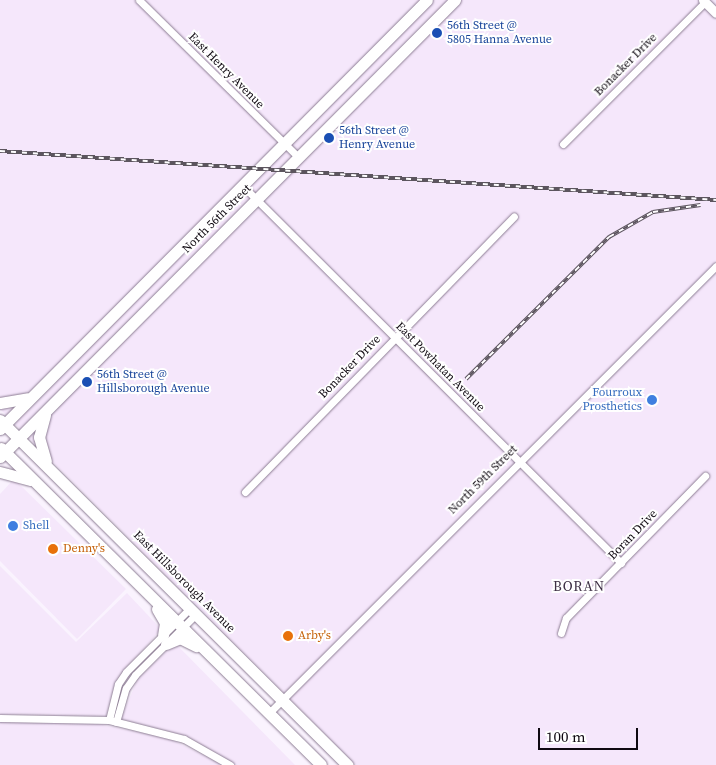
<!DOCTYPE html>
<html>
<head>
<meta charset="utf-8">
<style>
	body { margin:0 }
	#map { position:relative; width:716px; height:765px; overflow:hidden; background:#faf3fe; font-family:"Source Serif 4",serif }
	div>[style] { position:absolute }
	.built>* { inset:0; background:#f5e7fb }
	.roads { filter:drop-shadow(0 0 1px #8c7c93) drop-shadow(0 0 1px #8c7c93) }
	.minor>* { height:7px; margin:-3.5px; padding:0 3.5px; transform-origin:3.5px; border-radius:3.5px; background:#fff }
	.tertiary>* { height:9px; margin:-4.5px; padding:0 4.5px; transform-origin:4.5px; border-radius:4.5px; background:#fff }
	.primary>* { height:11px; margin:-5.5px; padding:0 5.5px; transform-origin:5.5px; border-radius:5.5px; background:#fff }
	.rail>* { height:4px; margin-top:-2px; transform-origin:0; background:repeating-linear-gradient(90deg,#fff 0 5.5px,#5c555e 0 11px); box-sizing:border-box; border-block:1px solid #5c555e }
	.dots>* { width:14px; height:14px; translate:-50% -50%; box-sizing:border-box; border:2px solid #fff; border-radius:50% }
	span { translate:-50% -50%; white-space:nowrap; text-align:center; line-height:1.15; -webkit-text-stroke:4px #fff; paint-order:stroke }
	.transit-label { font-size:12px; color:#164399 }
	.left { translate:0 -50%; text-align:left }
	.street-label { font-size:12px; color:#0f0911 }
	.shop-label { font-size:12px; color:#366cbe }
	.right { translate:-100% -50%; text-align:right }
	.food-label { font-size:12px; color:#c56008 }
	.neighbourhood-label { font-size:14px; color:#3e3045; letter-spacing:1px }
	.scale { position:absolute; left:538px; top:728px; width:100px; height:22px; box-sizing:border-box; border:2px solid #0f0911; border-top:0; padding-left:6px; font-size:15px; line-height:18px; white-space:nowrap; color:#0f0911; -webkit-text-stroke:4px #fff; paint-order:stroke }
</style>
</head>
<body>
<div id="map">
	<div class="built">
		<i style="clip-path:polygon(0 0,716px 0,716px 765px,356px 765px,0 409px)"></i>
		<i style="clip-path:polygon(14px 479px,126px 589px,77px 639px,0 561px,0 494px)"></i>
		<i style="clip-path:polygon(0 566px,76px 642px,127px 593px,161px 629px,115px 682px,106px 716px,0 714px)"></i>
		<i style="clip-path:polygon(175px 643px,295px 765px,236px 765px,186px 736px,121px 719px,138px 678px)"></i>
		<i style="clip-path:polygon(78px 720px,168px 738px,223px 765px,0 765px,0 721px)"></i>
	</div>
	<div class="roads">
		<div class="minor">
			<i style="left:139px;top:0;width:223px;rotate:44.6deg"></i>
			<i style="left:563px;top:144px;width:201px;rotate:-45deg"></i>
			<i style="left:243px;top:186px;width:534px;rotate:44.92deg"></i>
			<i style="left:245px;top:492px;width:385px;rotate:-45.7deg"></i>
			<i style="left:561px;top:633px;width:16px;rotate:-72deg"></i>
			<i style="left:566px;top:618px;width:199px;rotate:-45.6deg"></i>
			<i style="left:269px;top:713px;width:632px;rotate:-45deg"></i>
			<i style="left:0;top:718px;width:109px;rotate:1.1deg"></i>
			<i style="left:109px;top:720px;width:77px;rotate:14.2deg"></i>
			<i style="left:184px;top:739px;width:53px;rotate:29.5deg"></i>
			<i style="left:109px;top:720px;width:37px;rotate:-76deg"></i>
			<i style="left:118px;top:684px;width:14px;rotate:-56deg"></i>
			<i style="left:126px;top:672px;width:91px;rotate:-45deg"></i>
			<i style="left:116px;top:722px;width:35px;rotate:-74deg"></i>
			<i style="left:126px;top:688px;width:16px;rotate:-55deg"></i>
			<i style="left:135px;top:675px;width:86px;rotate:-45deg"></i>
		</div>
		<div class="tertiary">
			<i style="left:703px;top:0;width:18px;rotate:45deg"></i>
		</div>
		<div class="primary">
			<i style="left:0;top:403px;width:27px;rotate:-10deg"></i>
			<i style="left:45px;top:415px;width:23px;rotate:105deg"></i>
			<i style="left:39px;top:437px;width:25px;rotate:74deg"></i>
			<i style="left:0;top:420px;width:490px;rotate:44.8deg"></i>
			<i style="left:0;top:429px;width:605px;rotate:-45.13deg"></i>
			<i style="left:1px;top:448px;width:450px;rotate:44.7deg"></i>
			<i style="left:0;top:457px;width:645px;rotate:-45.13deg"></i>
			<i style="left:0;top:472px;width:31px;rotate:15deg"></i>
			<i style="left:157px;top:609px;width:16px;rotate:60deg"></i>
			<i style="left:165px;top:623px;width:12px;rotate:99deg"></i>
			<i style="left:166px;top:644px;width:15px;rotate:-23deg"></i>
			<i style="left:180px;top:638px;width:18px;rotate:27deg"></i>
		</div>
	</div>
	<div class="rail">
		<i style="left:0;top:151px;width:718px;rotate:3.91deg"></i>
		<i style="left:466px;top:379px;width:202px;rotate:-44.8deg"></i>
		<i style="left:609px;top:237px;width:51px;rotate:-29.6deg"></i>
		<i style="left:653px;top:212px;width:48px;rotate:-8.5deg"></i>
	</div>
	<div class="dots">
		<i style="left:437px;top:33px;background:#1a4fb4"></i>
		<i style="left:329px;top:138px;background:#1a4fb4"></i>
		<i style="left:87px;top:382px;background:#1a4fb4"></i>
		<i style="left:652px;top:400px;background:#3f7fe0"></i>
		<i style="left:13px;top:526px;background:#3f7fe0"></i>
		<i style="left:53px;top:549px;background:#e8710a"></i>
		<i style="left:288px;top:636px;background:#e8710a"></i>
	</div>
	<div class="transit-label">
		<span class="left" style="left:447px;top:33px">56th Street @<br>5805 Hanna Avenue</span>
		<span class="left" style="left:339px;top:138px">56th Street @<br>Henry Avenue</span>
		<span class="left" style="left:97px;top:382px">56th Street @<br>Hillsborough Avenue</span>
	</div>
	<div class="street-label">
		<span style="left:626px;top:65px;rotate:-45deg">Bonacker Drive</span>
		<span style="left:226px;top:71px;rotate:45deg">East Henry Avenue</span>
		<span style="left:217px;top:219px;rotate:-45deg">North 56th Street</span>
		<span style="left:350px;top:367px;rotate:-46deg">Bonacker Drive</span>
		<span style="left:440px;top:367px;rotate:45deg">East Powhatan Avenue</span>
		<span style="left:483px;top:480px;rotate:-45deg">North 59th Street</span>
		<span style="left:633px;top:535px;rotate:-46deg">Boran Drive</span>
		<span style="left:184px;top:582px;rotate:45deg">East Hillsborough Avenue</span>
	</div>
	<div class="shop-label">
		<span class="right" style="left:642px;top:400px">Fourroux<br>Prosthetics</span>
		<span class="left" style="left:23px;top:526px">Shell</span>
	</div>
	<div class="food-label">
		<span class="left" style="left:63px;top:549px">Denny's</span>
		<span class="left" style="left:298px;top:636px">Arby's</span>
	</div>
	<div class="neighbourhood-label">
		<span style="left:579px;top:586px">BORAN</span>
	</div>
	<div class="scale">100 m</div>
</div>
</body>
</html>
